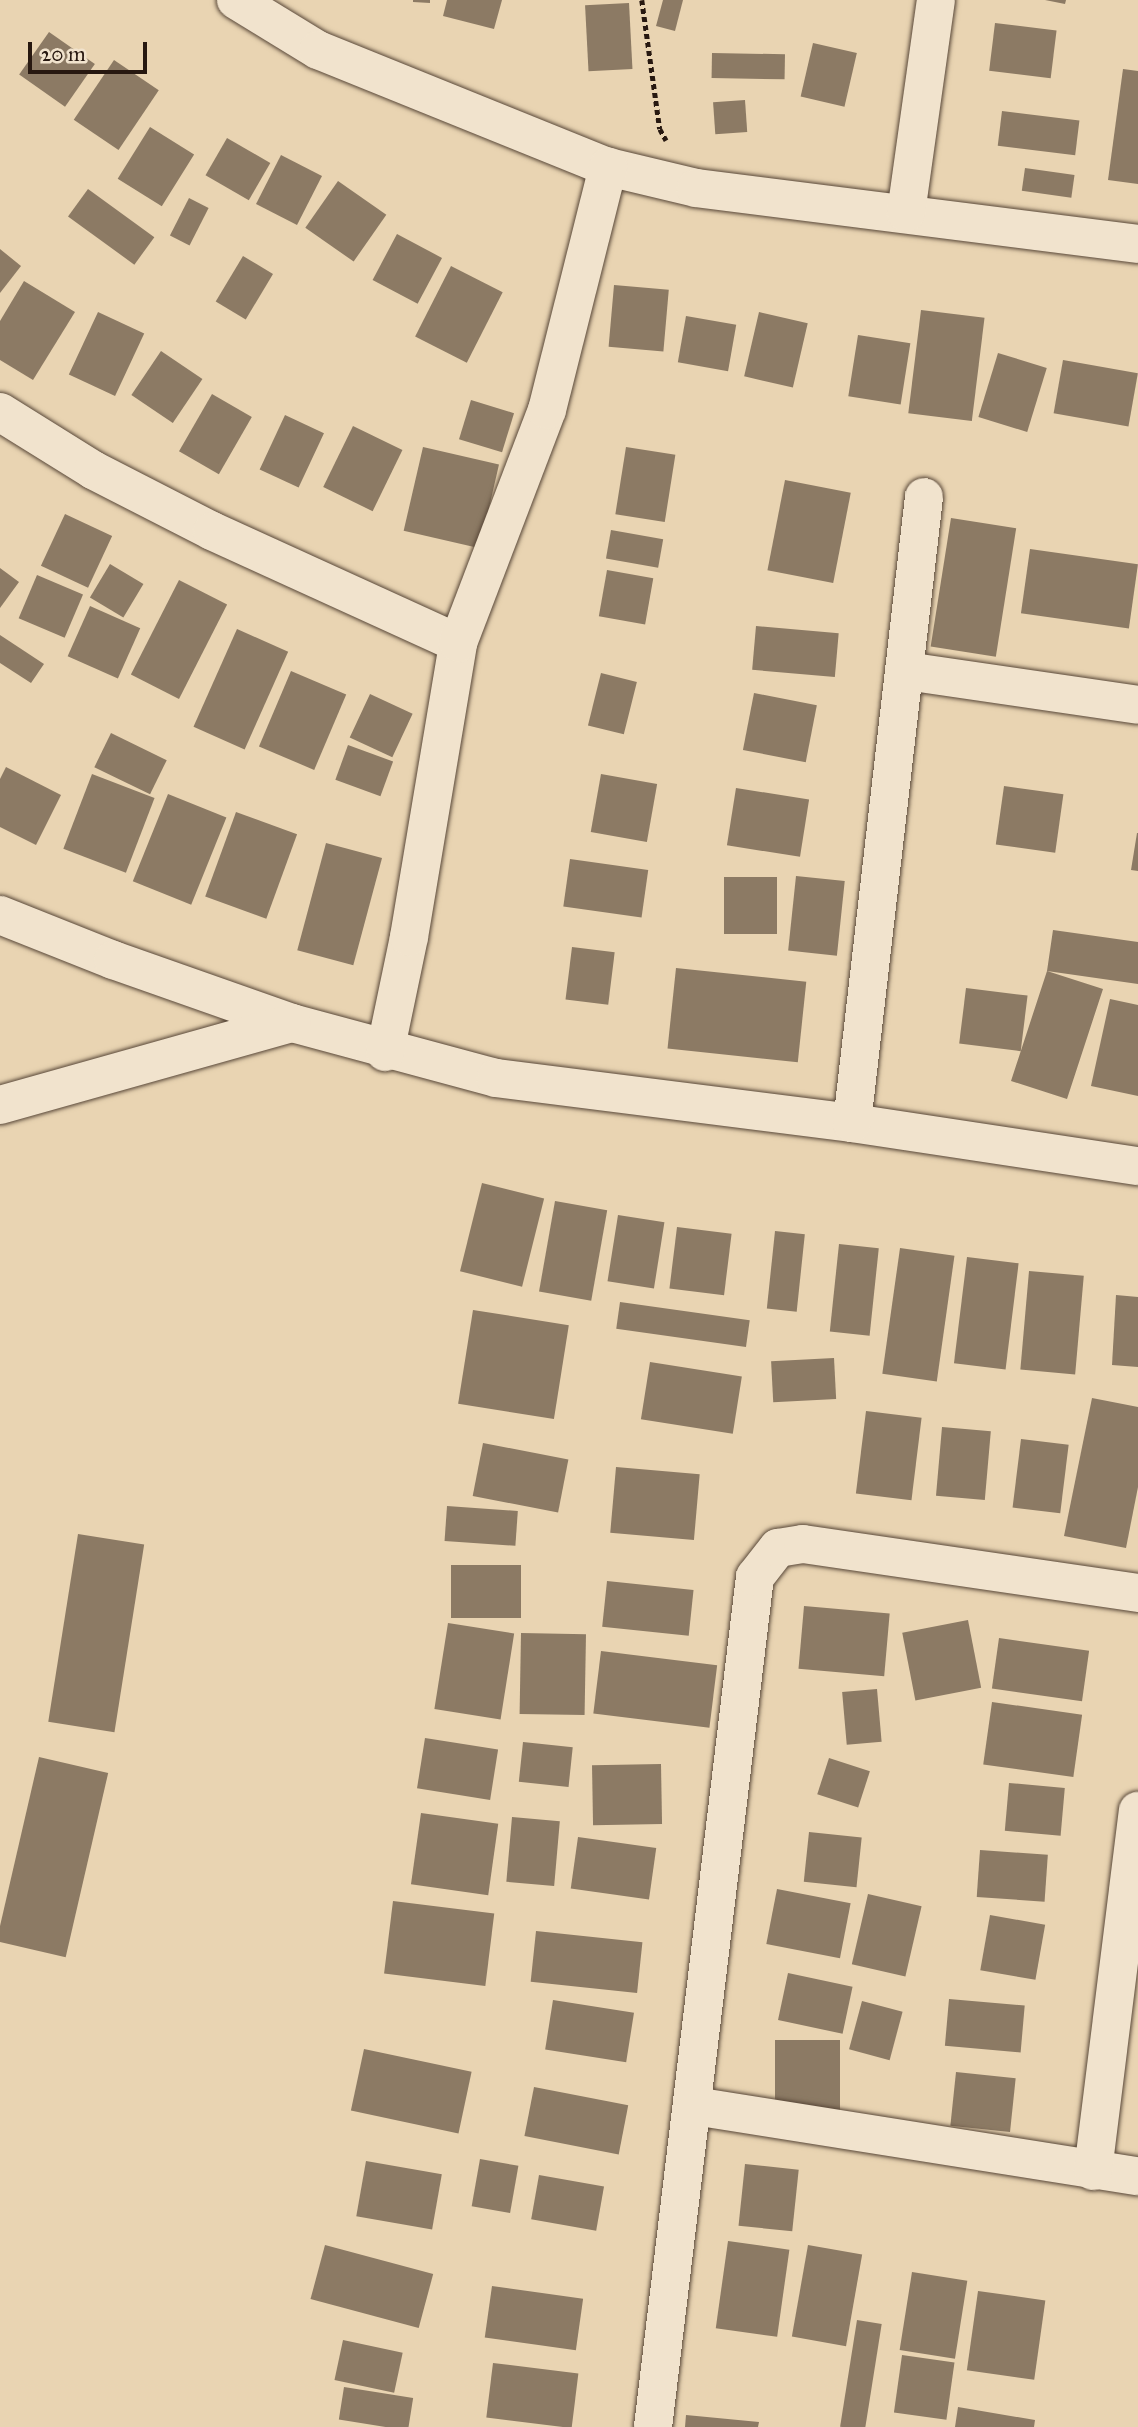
<!DOCTYPE html>
<html>
<head>
<meta charset="utf-8">
<style>
	body { margin:0 }
	#map { position:relative; width:1138px; height:2427px; overflow:hidden; background:#e9d4b2; font-family:"IM FELL Great Primer",serif }
	div>[style] { position:absolute }
	.building>* { inset:0; background:#8c7a64; transform-origin:0 0 }
	.path>* { height:4.5px; margin-top:-2.25px; transform-origin:0; background:repeating-linear-gradient(90deg,#271810 0 5px,transparent 0 8.5px) }
	.roads { filter:drop-shadow(0 0 2px #584738) drop-shadow(0 0 2px #584738) }
	.minor>* { height:38px; margin:-19px; padding:0 19px; transform-origin:19px; border-radius:19px; background:#f1e3cd }
	span { translate:-50% -50%; white-space:nowrap; text-align:center; line-height:1.15; -webkit-text-stroke:5px #f1e3cd; paint-order:stroke }
	.scale { position:absolute; left:28px; top:42px; width:119px; height:32px; box-sizing:border-box; border:4px solid #271810; border-top:0; padding-left:9px; font-size:21px; line-height:24px; white-space:nowrap; color:#271810; -webkit-text-stroke:5px #f1e3cd; paint-order:stroke }
</style>
</head>
<body>
<div id="map">
	<div class="building">
		<i style="clip-path:polygon(413px 0,430px 0,430px 3px,413px 2px)"></i>
		<i style="clip-path:polygon(447px 0,502px 0,494px 29px,443px 16px)"></i>
		<i style="clip-path:polygon(663px 0,683px 0,675px 31px,656px 26px)"></i>
		<i style="clip-path:polygon(1045px 0,1066px 0,1065px 4px)"></i>
		<i style="left:629px;top:3px;width:66px;height:44px;rotate:87deg"></i>
		<i style="left:995px;top:23px;width:62px;height:48px;rotate:7deg"></i>
		<i style="left:49px;top:32px;width:56px;height:52px;rotate:35deg"></i>
		<i style="left:813px;top:43px;width:45px;height:55px;rotate:13deg"></i>
		<i style="left:712px;top:53px;width:73px;height:25px;rotate:1deg"></i>
		<i style="left:114px;top:60px;width:54px;height:72px;rotate:34deg"></i>
		<i style="clip-path:polygon(1123px 69px,1138px 71px,1138px 184px,1108px 180px)"></i>
		<i style="left:745px;top:100px;width:32px;height:32px;rotate:86deg"></i>
		<i style="left:1002px;top:111px;width:78px;height:35px;rotate:7deg"></i>
		<i style="left:150px;top:127px;width:52px;height:61px;rotate:32deg"></i>
		<i style="left:227px;top:138px;width:50px;height:43px;rotate:30deg"></i>
		<i style="left:281px;top:155px;width:46px;height:55px;rotate:27deg"></i>
		<i style="left:1025px;top:168px;width:50px;height:23px;rotate:8deg"></i>
		<i style="left:338px;top:181px;width:59px;height:57px;rotate:35deg"></i>
		<i style="left:88px;top:189px;width:82px;height:34px;rotate:36deg"></i>
		<i style="left:189px;top:198px;width:22px;height:42px;rotate:27deg"></i>
		<i style="left:397px;top:234px;width:51px;height:52px;rotate:28deg"></i>
		<i style="clip-path:polygon(0 249px,21px 266px,0 293px)"></i>
		<i style="left:243px;top:256px;width:35px;height:53px;rotate:31deg"></i>
		<i style="left:451px;top:266px;width:58px;height:79px;rotate:27deg"></i>
		<i style="clip-path:polygon(24px 281px,75px 312px,33px 380px,0 360px,0 321px)"></i>
		<i style="left:614px;top:285px;width:55px;height:62px;rotate:5deg"></i>
		<i style="left:921px;top:310px;width:64px;height:104px;rotate:7deg"></i>
		<i style="left:98px;top:312px;width:51px;height:69px;rotate:25deg"></i>
		<i style="left:759px;top:312px;width:50px;height:66px;rotate:13deg"></i>
		<i style="left:686px;top:316px;width:51px;height:47px;rotate:10deg"></i>
		<i style="left:858px;top:335px;width:53px;height:62px;rotate:9deg"></i>
		<i style="left:161px;top:351px;width:50px;height:53px;rotate:34deg"></i>
		<i style="left:998px;top:353px;width:51px;height:67px;rotate:17deg"></i>
		<i style="left:1063px;top:360px;width:76px;height:54px;rotate:10deg"></i>
		<i style="left:212px;top:394px;width:46px;height:66px;rotate:30deg"></i>
		<i style="left:471px;top:400px;width:45px;height:41px;rotate:17deg"></i>
		<i style="left:285px;top:415px;width:43px;height:60px;rotate:25deg"></i>
		<i style="left:353px;top:426px;width:55px;height:68px;rotate:26deg"></i>
		<i style="left:423px;top:447px;width:78px;height:86px;rotate:13deg"></i>
		<i style="left:626px;top:447px;width:50px;height:68px;rotate:9deg"></i>
		<i style="left:785px;top:480px;width:67px;height:92px;rotate:11deg"></i>
		<i style="left:65px;top:514px;width:52px;height:57px;rotate:25deg"></i>
		<i style="left:951px;top:518px;width:66px;height:130px;rotate:9deg"></i>
		<i style="left:611px;top:530px;width:53px;height:29px;rotate:10deg"></i>
		<i style="left:1030px;top:549px;width:109px;height:65px;rotate:8deg"></i>
		<i style="left:110px;top:564px;width:39px;height:39px;rotate:31deg"></i>
		<i style="clip-path:polygon(0 568px,19px 582px,0 608px)"></i>
		<i style="left:607px;top:570px;width:47px;height:47px;rotate:10deg"></i>
		<i style="left:37px;top:575px;width:50px;height:47px;rotate:23deg"></i>
		<i style="left:179px;top:580px;width:54px;height:106px;rotate:27deg"></i>
		<i style="left:90px;top:606px;width:55px;height:55px;rotate:24deg"></i>
		<i style="left:756px;top:626px;width:83px;height:44px;rotate:5deg"></i>
		<i style="left:237px;top:629px;width:56px;height:107px;rotate:24deg"></i>
		<i style="clip-path:polygon(0 635px,44px 664px,31px 683px,0 663px)"></i>
		<i style="left:291px;top:671px;width:60px;height:82px;rotate:23deg"></i>
		<i style="left:601px;top:673px;width:37px;height:54px;rotate:14deg"></i>
		<i style="left:754px;top:693px;width:64px;height:58px;rotate:11deg"></i>
		<i style="left:370px;top:694px;width:47px;height:48px;rotate:25deg"></i>
		<i style="left:111px;top:733px;width:62px;height:38px;rotate:26deg"></i>
		<i style="left:348px;top:745px;width:48px;height:37px;rotate:20deg"></i>
		<i style="clip-path:polygon(6px 767px,61px 795px,36px 845px,0 827px,0 779px)"></i>
		<i style="left:92px;top:774px;width:67px;height:80px;rotate:21deg"></i>
		<i style="left:601px;top:774px;width:57px;height:59px;rotate:10deg"></i>
		<i style="left:1004px;top:786px;width:60px;height:59px;rotate:8deg"></i>
		<i style="left:736px;top:788px;width:74px;height:58px;rotate:9deg"></i>
		<i style="left:168px;top:794px;width:63px;height:94px;rotate:22deg"></i>
		<i style="left:236px;top:812px;width:65px;height:90px;rotate:20deg"></i>
		<i style="clip-path:polygon(1137px 833px,1138px 833px,1138px 871px,1131px 870px)"></i>
		<i style="left:326px;top:843px;width:58px;height:111px;rotate:15deg"></i>
		<i style="left:570px;top:859px;width:79px;height:48px;rotate:8deg"></i>
		<i style="left:796px;top:876px;width:49px;height:75px;rotate:6deg"></i>
		<i style="left:724px;top:877px;width:53px;height:57px"></i>
		<i style="clip-path:polygon(1053px 930px,1138px 942px,1138px 984px,1047px 971px,1103px 989px,1067px 1099px,1011px 1081px,1047px 971px)"></i>
		<i style="left:572px;top:947px;width:43px;height:53px;rotate:7deg"></i>
		<i style="left:676px;top:968px;width:131px;height:81px;rotate:6deg"></i>
		<i style="left:966px;top:988px;width:62px;height:56px;rotate:7deg"></i>
		<i style="clip-path:polygon(1110px 999px,1138px 1005px,1138px 1096px,1091px 1086px)"></i>
		<i style="left:482px;top:1183px;width:64px;height:91px;rotate:14deg"></i>
		<i style="left:555px;top:1201px;width:53px;height:92px;rotate:10deg"></i>
		<i style="left:618px;top:1215px;width:47px;height:67px;rotate:9deg"></i>
		<i style="left:677px;top:1227px;width:55px;height:62px;rotate:7deg"></i>
		<i style="left:775px;top:1231px;width:30px;height:78px;rotate:6deg"></i>
		<i style="left:839px;top:1244px;width:40px;height:88px;rotate:6deg"></i>
		<i style="left:900px;top:1248px;width:55px;height:127px;rotate:8deg"></i>
		<i style="left:967px;top:1257px;width:52px;height:107px;rotate:7deg"></i>
		<i style="left:1029px;top:1271px;width:55px;height:99px;rotate:5deg"></i>
		<i style="clip-path:polygon(1116px 1295px,1138px 1297px,1138px 1367px,1112px 1365px)"></i>
		<i style="left:620px;top:1302px;width:131px;height:27px;rotate:8deg"></i>
		<i style="left:473px;top:1310px;width:97px;height:95px;rotate:9deg"></i>
		<i style="left:834px;top:1358px;width:41px;height:63px;rotate:87deg"></i>
		<i style="left:650px;top:1362px;width:93px;height:58px;rotate:9deg"></i>
		<i style="clip-path:polygon(1092px 1398px,1138px 1407px,1138px 1487px,1126px 1548px,1064px 1536px)"></i>
		<i style="left:866px;top:1411px;width:56px;height:83px;rotate:7deg"></i>
		<i style="left:942px;top:1427px;width:49px;height:69px;rotate:5deg"></i>
		<i style="left:1021px;top:1439px;width:48px;height:69px;rotate:7deg"></i>
		<i style="left:483px;top:1443px;width:87px;height:54px;rotate:11deg"></i>
		<i style="left:616px;top:1467px;width:84px;height:66px;rotate:5deg"></i>
		<i style="left:447px;top:1506px;width:71px;height:35px;rotate:4deg"></i>
		<i style="left:78px;top:1534px;width:67px;height:190px;rotate:9deg"></i>
		<i style="left:451px;top:1565px;width:70px;height:53px"></i>
		<i style="left:607px;top:1581px;width:87px;height:46px;rotate:6deg"></i>
		<i style="left:804px;top:1606px;width:86px;height:63px;rotate:5deg"></i>
		<i style="left:968px;top:1620px;width:69px;height:67px;rotate:79deg"></i>
		<i style="left:448px;top:1623px;width:67px;height:87px;rotate:9deg"></i>
		<i style="left:521px;top:1633px;width:65px;height:81px;rotate:1deg"></i>
		<i style="left:999px;top:1638px;width:91px;height:51px;rotate:8deg"></i>
		<i style="left:601px;top:1651px;width:117px;height:63px;rotate:7deg"></i>
		<i style="left:877px;top:1689px;width:53px;height:35px;rotate:85deg"></i>
		<i style="left:992px;top:1702px;width:91px;height:63px;rotate:8deg"></i>
		<i style="left:425px;top:1738px;width:74px;height:51px;rotate:9deg"></i>
		<i style="left:523px;top:1742px;width:50px;height:40px;rotate:6deg"></i>
		<i style="left:39px;top:1757px;width:71px;height:189px;rotate:13deg"></i>
		<i style="left:829px;top:1758px;width:43px;height:38px;rotate:18deg"></i>
		<i style="left:661px;top:1764px;width:60px;height:69px;rotate:89deg"></i>
		<i style="left:1009px;top:1783px;width:56px;height:48px;rotate:5deg"></i>
		<i style="left:421px;top:1813px;width:78px;height:72px;rotate:8deg"></i>
		<i style="left:512px;top:1817px;width:48px;height:65px;rotate:5deg"></i>
		<i style="left:809px;top:1832px;width:53px;height:50px;rotate:6deg"></i>
		<i style="left:578px;top:1837px;width:79px;height:52px;rotate:8deg"></i>
		<i style="left:980px;top:1850px;width:68px;height:47px;rotate:4deg"></i>
		<i style="left:777px;top:1889px;width:75px;height:56px;rotate:11deg"></i>
		<i style="left:868px;top:1894px;width:55px;height:72px;rotate:13deg"></i>
		<i style="left:393px;top:1901px;width:102px;height:73px;rotate:7deg"></i>
		<i style="left:990px;top:1915px;width:56px;height:56px;rotate:10deg"></i>
		<i style="left:536px;top:1931px;width:107px;height:51px;rotate:6deg"></i>
		<i style="left:788px;top:1973px;width:66px;height:48px;rotate:12deg"></i>
		<i style="left:949px;top:1999px;width:76px;height:47px;rotate:5deg"></i>
		<i style="left:553px;top:2000px;width:82px;height:50px;rotate:9deg"></i>
		<i style="left:862px;top:2001px;width:42px;height:50px;rotate:15deg"></i>
		<i style="left:775px;top:2040px;width:65px;height:72px"></i>
		<i style="left:364px;top:2049px;width:110px;height:63px;rotate:12deg"></i>
		<i style="left:956px;top:2072px;width:60px;height:54px;rotate:6deg"></i>
		<i style="left:534px;top:2087px;width:96px;height:50px;rotate:11deg"></i>
		<i style="left:480px;top:2159px;width:39px;height:48px;rotate:10deg"></i>
		<i style="left:366px;top:2161px;width:77px;height:56px;rotate:10deg"></i>
		<i style="left:745px;top:2164px;width:54px;height:62px;rotate:6deg"></i>
		<i style="left:539px;top:2175px;width:66px;height:45px;rotate:10deg"></i>
		<i style="left:728px;top:2241px;width:62px;height:88px;rotate:8deg"></i>
		<i style="left:325px;top:2245px;width:112px;height:56px;rotate:15deg"></i>
		<i style="left:808px;top:2245px;width:55px;height:93px;rotate:10deg"></i>
		<i style="left:912px;top:2272px;width:56px;height:79px;rotate:9deg"></i>
		<i style="left:492px;top:2286px;width:92px;height:52px;rotate:8deg"></i>
		<i style="left:978px;top:2291px;width:68px;height:80px;rotate:8deg"></i>
		<i style="left:857px;top:2320px;width:25px;height:108px;rotate:9deg"></i>
		<i style="left:343px;top:2340px;width:61px;height:41px;rotate:12deg"></i>
		<i style="left:902px;top:2355px;width:53px;height:58px;rotate:8deg"></i>
		<i style="left:493px;top:2363px;width:86px;height:55px;rotate:7deg"></i>
		<i style="left:344px;top:2387px;width:70px;height:33px;rotate:9deg"></i>
		<i style="clip-path:polygon(958px 2407px,1035px 2420px,1034px 2427px,955px 2427px)"></i>
		<i style="clip-path:polygon(686px 2415px,759px 2422px,758px 2427px,685px 2427px)"></i>
	</div>
	<div class="path">
		<i style="left:642px;top:0;width:130px;rotate:82.1deg"></i>
		<i style="left:660px;top:129px;width:13px;rotate:61deg"></i>
	</div>
	<div class="roads">
		<div class="minor">
			<i style="left:236px;top:0;width:96px;rotate:31.4deg"></i>
			<i style="left:318px;top:50px;width:313px;rotate:22deg"></i>
			<i style="left:608px;top:167px;width:90px;rotate:13.4deg"></i>
			<i style="left:696px;top:188px;width:446px;rotate:7.2deg"></i>
			<i style="left:906px;top:213px;width:215px;rotate:-82deg"></i>
			<i style="left:0;top:412px;width:110px;rotate:31.9deg"></i>
			<i style="left:93px;top:470px;width:134px;rotate:27.1deg"></i>
			<i style="left:212px;top:531px;width:270px;rotate:24.5deg"></i>
			<i style="left:906px;top:671px;width:234px;rotate:8.3deg"></i>
			<i style="left:0;top:915px;width:122px;rotate:21.7deg"></i>
			<i style="left:113px;top:960px;width:190px;rotate:19.4deg"></i>
			<i style="left:292px;top:1023px;width:211px;rotate:15.1deg"></i>
			<i style="left:496px;top:1078px;width:359px;rotate:7.2deg"></i>
			<i style="left:852px;top:1123px;width:289px;rotate:8.6deg"></i>
			<i style="left:385px;top:1052px;width:117px;rotate:-78.2deg"></i>
			<i style="left:409px;top:937px;width:298px;rotate:-80.5deg"></i>
			<i style="left:458px;top:643px;width:249px;rotate:-69.1deg"></i>
			<i style="left:547px;top:410px;width:251px;rotate:-75.9deg"></i>
			<i style="left:0;top:1105px;width:303px;rotate:-15.7deg"></i>
			<i style="left:852px;top:1123px;width:630px;rotate:-83.44deg"></i>
			<i style="left:694px;top:2106px;width:449px;rotate:9deg"></i>
			<i style="left:1093px;top:2171px;width:363px;rotate:-82.9deg"></i>
			<i style="left:653px;top:2427px;width:856px;rotate:-83.16deg"></i>
			<i style="left:755px;top:1577px;width:37px;rotate:-52deg"></i>
			<i style="left:778px;top:1548px;width:25px;rotate:-9deg"></i>
			<i style="left:803px;top:1544px;width:339px;rotate:8.3deg"></i>
		</div>
	</div>
	<div class="scale">20 m</div>
</div>
</body>
</html>
